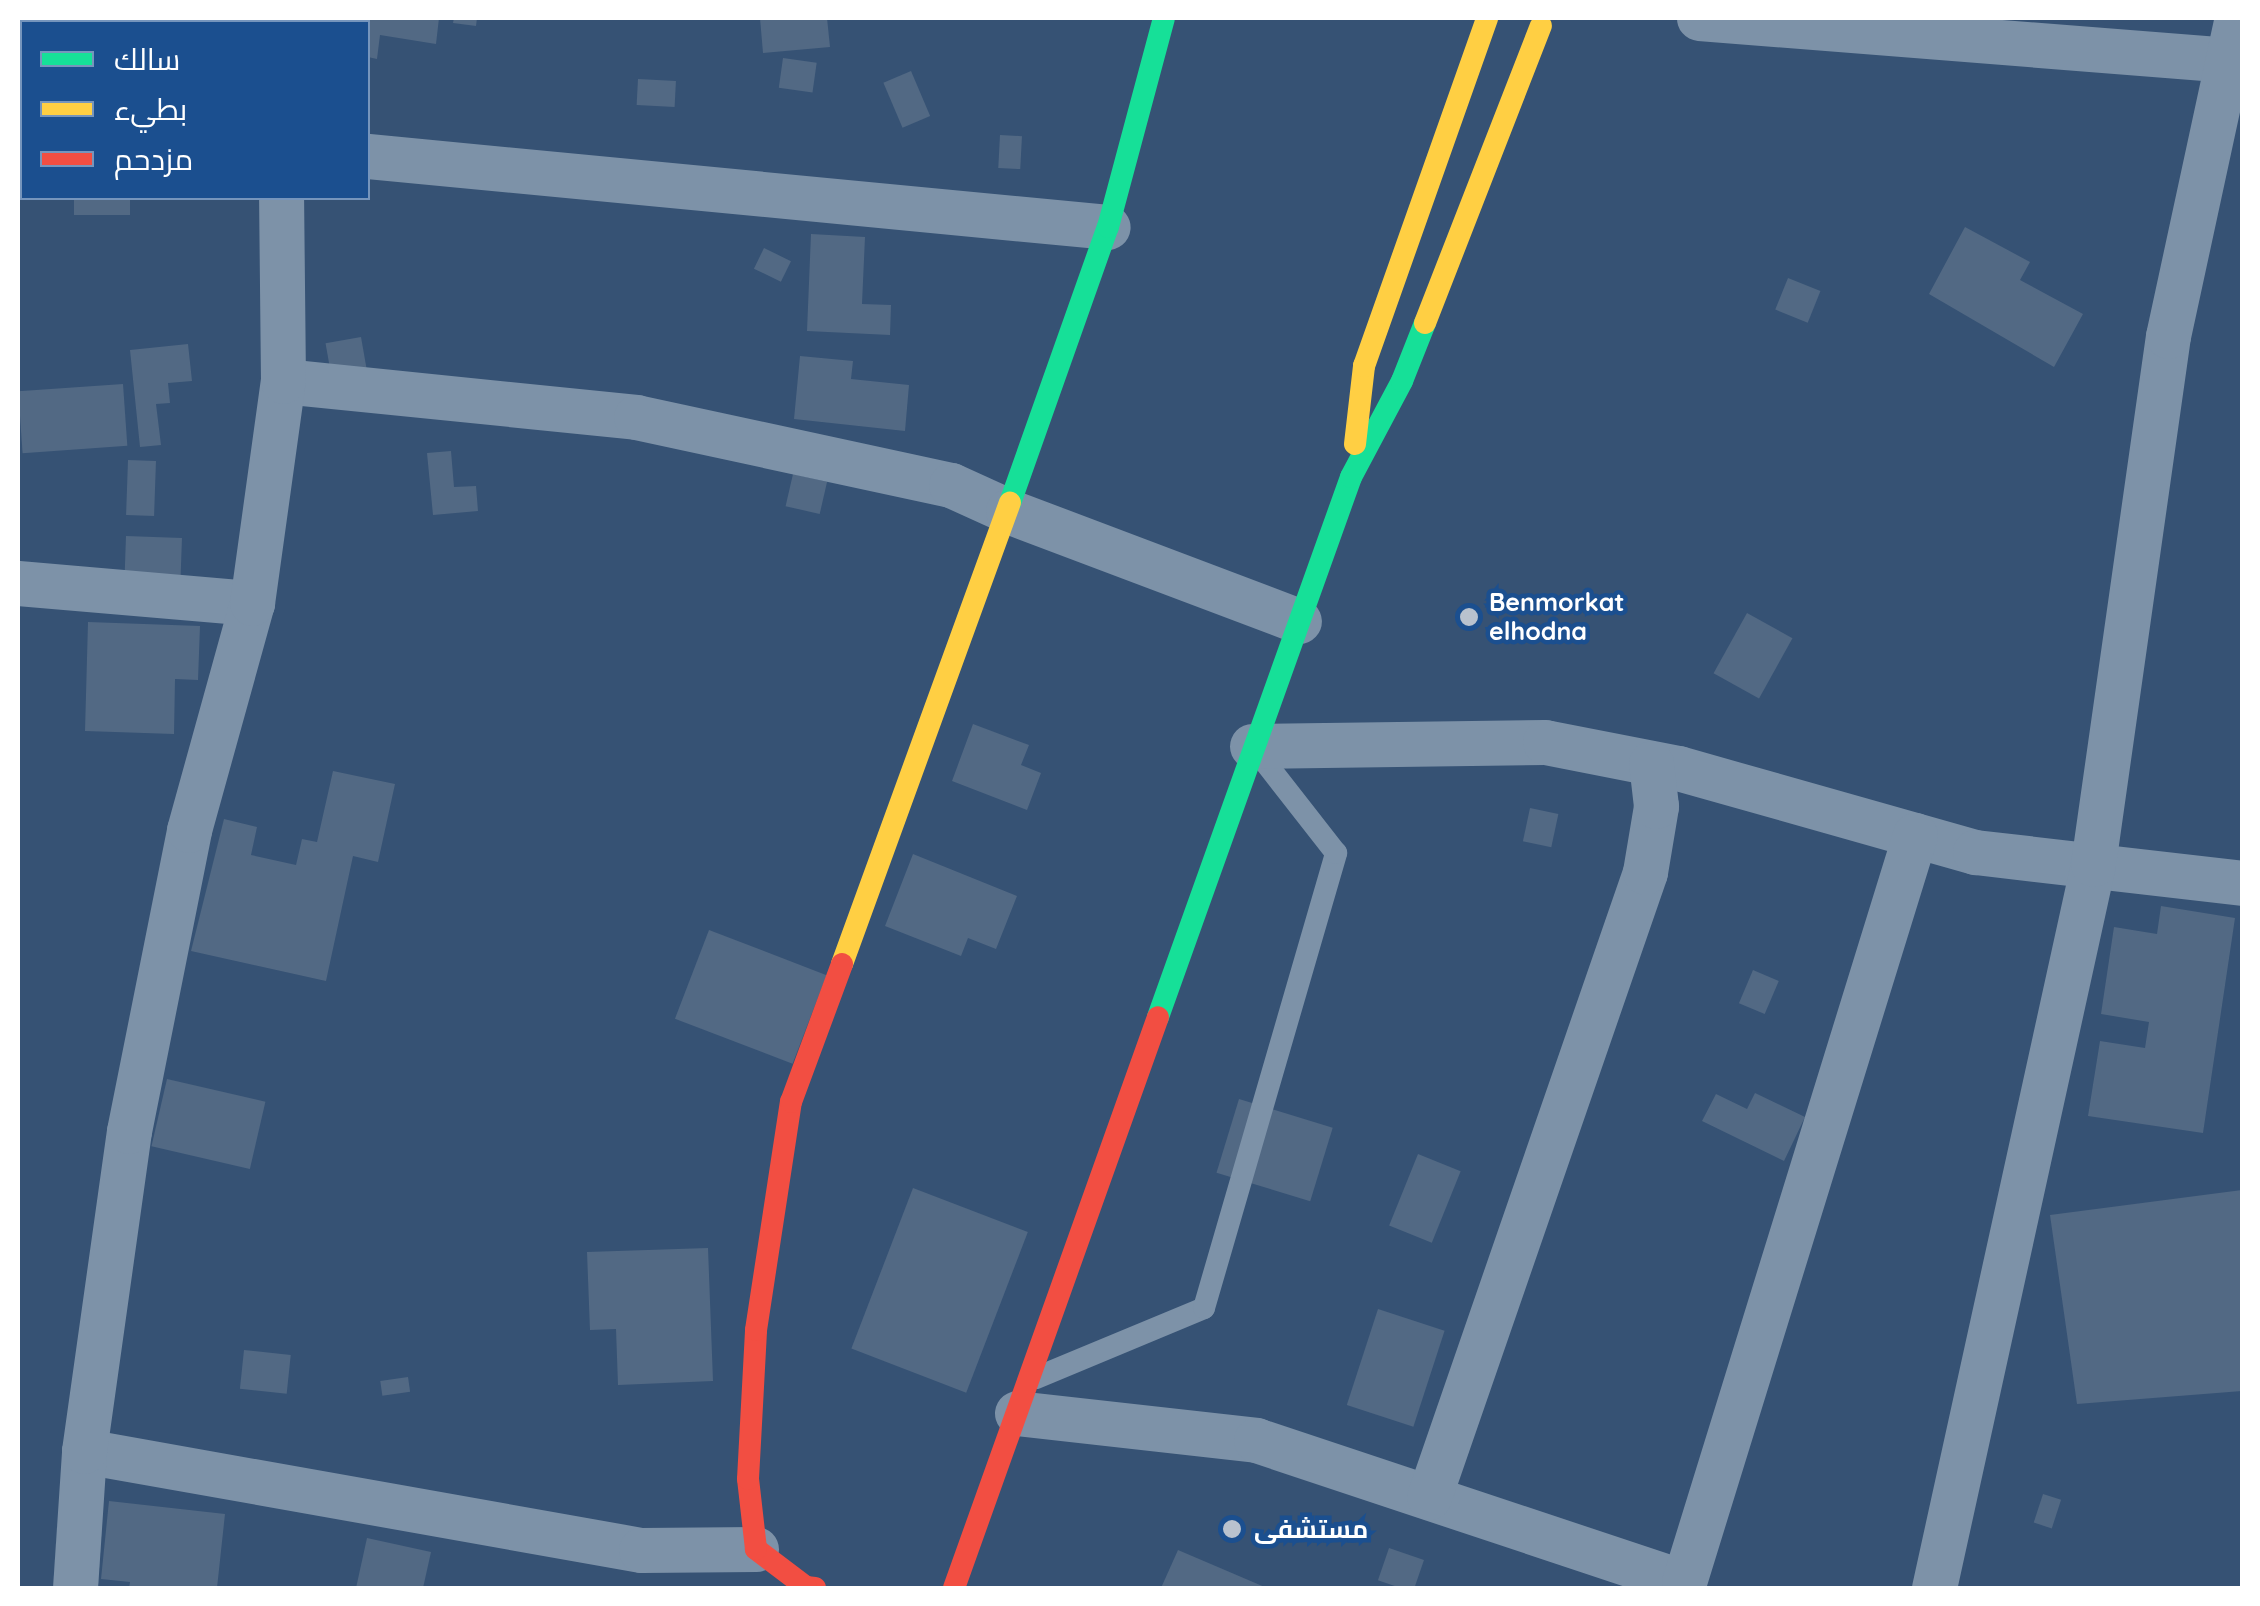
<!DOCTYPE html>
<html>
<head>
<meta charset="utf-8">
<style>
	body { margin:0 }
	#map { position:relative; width:2260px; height:1606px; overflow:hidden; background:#365274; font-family:Quicksand,Cairo,sans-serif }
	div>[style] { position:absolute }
	.building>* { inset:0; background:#526984; transform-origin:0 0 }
	.lane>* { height:22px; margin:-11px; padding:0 11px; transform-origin:11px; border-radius:11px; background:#7d92a8 }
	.street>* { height:45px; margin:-22.5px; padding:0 22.5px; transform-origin:22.5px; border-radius:22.5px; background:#7d92a8 }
	.fast>* { height:22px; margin:-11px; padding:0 11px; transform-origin:11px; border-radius:11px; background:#16e098 }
	.slow>* { height:22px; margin:-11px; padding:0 11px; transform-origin:11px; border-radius:11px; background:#ffcf43 }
	.jam>* { height:22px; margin:-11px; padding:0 11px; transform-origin:11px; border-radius:11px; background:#f24e42 }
	.dots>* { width:28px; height:28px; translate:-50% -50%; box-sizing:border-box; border:5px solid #1b4f8f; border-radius:50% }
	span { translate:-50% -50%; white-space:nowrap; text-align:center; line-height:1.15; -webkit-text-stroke:9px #1b4f8f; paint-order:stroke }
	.poi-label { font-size:25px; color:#fff; font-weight:700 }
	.left { translate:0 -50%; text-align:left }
	.frame { position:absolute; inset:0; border:20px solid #fff; pointer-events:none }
	.legend { position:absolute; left:20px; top:20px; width:350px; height:180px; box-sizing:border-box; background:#1b4f8f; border:2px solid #7695bc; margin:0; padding:12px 18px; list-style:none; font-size:30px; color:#fff }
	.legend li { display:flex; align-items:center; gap:20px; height:50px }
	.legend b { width:50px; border:2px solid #7695bc }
</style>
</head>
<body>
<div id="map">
	<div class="building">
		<i style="clip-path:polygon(355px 18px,439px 18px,436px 44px,380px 35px,377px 59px,368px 57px,368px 22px,355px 22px)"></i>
		<i style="clip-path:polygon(454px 18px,477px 18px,476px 26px,453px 23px)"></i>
		<i style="clip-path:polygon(760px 18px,827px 18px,830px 47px,763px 53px)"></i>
		<i style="left:783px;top:58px;width:34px;height:30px;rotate:8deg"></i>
		<i style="left:911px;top:71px;width:49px;height:30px;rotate:67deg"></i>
		<i style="left:638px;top:79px;width:38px;height:26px;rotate:3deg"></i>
		<i style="left:1000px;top:135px;width:22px;height:33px;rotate:3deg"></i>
		<i style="left:74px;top:198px;width:56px;height:17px"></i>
		<i style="clip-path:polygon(1965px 227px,2030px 262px,2020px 280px,2083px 314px,2054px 367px,1929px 294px)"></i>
		<i style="clip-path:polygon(811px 234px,865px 237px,862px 304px,891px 305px,890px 335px,807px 331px)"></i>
		<i style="left:764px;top:248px;width:30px;height:23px;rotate:26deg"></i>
		<i style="left:1788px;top:278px;width:35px;height:34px;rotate:22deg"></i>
		<i style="left:361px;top:337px;width:35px;height:36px;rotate:80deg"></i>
		<i style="clip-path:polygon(188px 344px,192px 381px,168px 383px,170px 403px,156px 404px,161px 445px,140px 447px,130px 350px)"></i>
		<i style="clip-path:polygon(800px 356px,853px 361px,851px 379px,909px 385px,905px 431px,794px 419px)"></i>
		<i style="left:123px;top:384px;width:62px;height:105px;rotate:86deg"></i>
		<i style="clip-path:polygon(451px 451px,454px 487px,476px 486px,478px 511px,433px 515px,427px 453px)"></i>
		<i style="left:128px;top:460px;width:28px;height:55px;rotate:2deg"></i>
		<i style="left:793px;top:474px;width:35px;height:33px;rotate:13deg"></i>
		<i style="left:126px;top:536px;width:56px;height:40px;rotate:2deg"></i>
		<i style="left:1747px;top:613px;width:52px;height:69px;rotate:29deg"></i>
		<i style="clip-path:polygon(88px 622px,200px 626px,198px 680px,175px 679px,174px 734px,85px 731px)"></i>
		<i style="clip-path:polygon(973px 724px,1029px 745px,1021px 765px,1041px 773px,1027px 810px,952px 781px)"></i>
		<i style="clip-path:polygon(333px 771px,395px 784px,378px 862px,353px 856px,326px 981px,191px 951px,224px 819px,257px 827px,251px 855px,296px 865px,302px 839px,317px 842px)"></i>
		<i style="left:1530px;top:808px;width:29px;height:34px;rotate:12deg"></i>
		<i style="clip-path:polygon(913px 854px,1017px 896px,996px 949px,968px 938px,961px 956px,885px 926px)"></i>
		<i style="clip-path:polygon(2161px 906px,2235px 918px,2203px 1133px,2088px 1116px,2100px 1041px,2145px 1048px,2149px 1022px,2101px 1014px,2114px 927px,2157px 934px)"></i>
		<i style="left:709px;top:930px;width:126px;height:95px;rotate:21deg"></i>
		<i style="left:1753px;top:970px;width:28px;height:36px;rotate:23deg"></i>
		<i style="left:167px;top:1079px;width:101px;height:69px;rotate:13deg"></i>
		<i style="clip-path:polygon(1755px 1093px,1805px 1117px,1784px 1161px,1702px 1121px,1716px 1094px,1747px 1109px)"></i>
		<i style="left:1239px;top:1099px;width:98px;height:77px;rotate:17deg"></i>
		<i style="left:1418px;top:1154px;width:46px;height:77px;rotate:22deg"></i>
		<i style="left:913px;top:1188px;width:123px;height:172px;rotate:21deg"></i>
		<i style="clip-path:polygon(2242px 1190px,2242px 1391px,2077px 1404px,2050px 1215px)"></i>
		<i style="clip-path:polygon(708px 1248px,713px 1381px,618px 1385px,616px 1329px,590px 1330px,587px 1252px)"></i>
		<i style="left:1378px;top:1309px;width:70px;height:101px;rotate:18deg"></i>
		<i style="left:244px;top:1350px;width:47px;height:39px;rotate:6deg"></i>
		<i style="left:408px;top:1377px;width:15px;height:28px;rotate:82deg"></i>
		<i style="left:2043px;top:1494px;width:19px;height:30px;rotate:18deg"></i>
		<i style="clip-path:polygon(109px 1501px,225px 1514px,217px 1588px,129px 1588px,130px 1582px,101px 1579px)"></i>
		<i style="clip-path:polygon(367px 1538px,431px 1552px,423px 1588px,356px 1588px)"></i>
		<i style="left:1389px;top:1548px;width:37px;height:34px;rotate:19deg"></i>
		<i style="clip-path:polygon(1178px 1550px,1267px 1588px,1161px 1588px)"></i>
	</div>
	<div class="lane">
		<i style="left:1036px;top:1378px;width:182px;rotate:-22.6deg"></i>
		<i style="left:1204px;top:1308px;width:474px;rotate:-73.8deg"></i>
		<i style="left:1336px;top:853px;width:127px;rotate:-128deg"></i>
	</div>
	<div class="street">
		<i style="left:1699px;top:18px;width:545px;rotate:4.53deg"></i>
		<i style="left:282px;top:22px;width:4px;rotate:-90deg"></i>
		<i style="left:368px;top:156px;width:743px;rotate:5.48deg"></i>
		<i style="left:283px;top:381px;width:355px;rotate:5.8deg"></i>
		<i style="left:636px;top:417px;width:322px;rotate:12.2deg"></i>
		<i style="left:951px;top:485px;width:63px;rotate:24.5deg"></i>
		<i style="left:1008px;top:511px;width:311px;rotate:20.7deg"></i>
		<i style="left:18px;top:583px;width:235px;rotate:4.9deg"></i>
		<i style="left:1252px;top:746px;width:293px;rotate:-0.8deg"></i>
		<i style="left:1545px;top:742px;width:136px;rotate:11.1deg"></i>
		<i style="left:1678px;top:768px;width:309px;rotate:15.8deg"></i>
		<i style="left:1975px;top:852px;width:269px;rotate:6.6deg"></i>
		<i style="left:1017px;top:1413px;width:241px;rotate:6.4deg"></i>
		<i style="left:1256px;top:1440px;width:451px;rotate:18.4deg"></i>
		<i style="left:1684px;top:1582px;width:782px;rotate:-72.82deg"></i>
		<i style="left:84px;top:1451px;width:566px;rotate:10.08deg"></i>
		<i style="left:641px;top:1550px;width:115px;rotate:-0.5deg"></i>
		<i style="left:1429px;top:1497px;width:661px;rotate:-70.93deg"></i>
		<i style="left:1645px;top:872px;width:67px;rotate:-80.5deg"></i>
		<i style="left:1656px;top:806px;width:43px;rotate:-96.6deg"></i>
		<i style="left:75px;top:1588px;width:137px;rotate:-86.2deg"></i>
		<i style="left:84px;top:1451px;width:323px;rotate:-82deg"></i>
		<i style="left:129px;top:1131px;width:307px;rotate:-78.7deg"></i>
		<i style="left:189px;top:830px;width:236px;rotate:-74.5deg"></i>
		<i style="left:252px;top:603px;width:224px;rotate:-82.1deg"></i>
		<i style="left:283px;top:381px;width:183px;rotate:-90.6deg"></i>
		<i style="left:1934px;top:1588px;width:741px;rotate:-77.61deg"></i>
		<i style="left:2093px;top:864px;width:533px;rotate:-81.92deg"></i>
		<i style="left:2168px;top:336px;width:325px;rotate:-77.8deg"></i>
	</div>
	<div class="fast">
		<i style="left:1010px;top:503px;width:293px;rotate:-70.5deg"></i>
		<i style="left:1108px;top:227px;width:216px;rotate:-75deg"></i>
		<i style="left:1158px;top:1017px;width:573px;rotate:-70.33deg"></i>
		<i style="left:1351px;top:477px;width:109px;rotate:-62deg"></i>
		<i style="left:1402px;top:381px;width:62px;rotate:-68.4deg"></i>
	</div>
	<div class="slow">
		<i style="left:1425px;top:323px;width:319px;rotate:-68.7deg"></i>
		<i style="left:1355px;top:444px;width:79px;rotate:-83.4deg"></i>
		<i style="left:1364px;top:366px;width:369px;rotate:-70.5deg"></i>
		<i style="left:842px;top:964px;width:491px;rotate:-70deg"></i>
	</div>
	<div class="jam">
		<i style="left:815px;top:1588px;width:9px;rotate:-174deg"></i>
		<i style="left:806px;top:1587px;width:63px;rotate:-142.8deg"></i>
		<i style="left:756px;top:1549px;width:70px;rotate:-96.5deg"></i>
		<i style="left:748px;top:1479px;width:149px;rotate:-86.9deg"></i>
		<i style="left:756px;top:1330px;width:231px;rotate:-81.3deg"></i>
		<i style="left:791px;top:1102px;width:147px;rotate:-69.7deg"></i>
		<i style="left:954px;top:1588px;width:606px;rotate:-70.34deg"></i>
	</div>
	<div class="dots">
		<i style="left:1469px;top:617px;background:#b9c2ce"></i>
		<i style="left:1232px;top:1529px;background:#b9c2ce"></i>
	</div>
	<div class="poi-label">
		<span class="left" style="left:1489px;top:617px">Benmorkat<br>elhodna</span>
		<span class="left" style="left:1254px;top:1529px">مستشفى</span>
	</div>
	<div class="frame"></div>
	<ul class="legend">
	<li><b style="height:12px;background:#16e098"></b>سالك</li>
	<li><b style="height:12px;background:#ffcf43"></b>بطيء</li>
	<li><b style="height:12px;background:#f24e42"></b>مزدحم</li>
	</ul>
</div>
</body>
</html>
